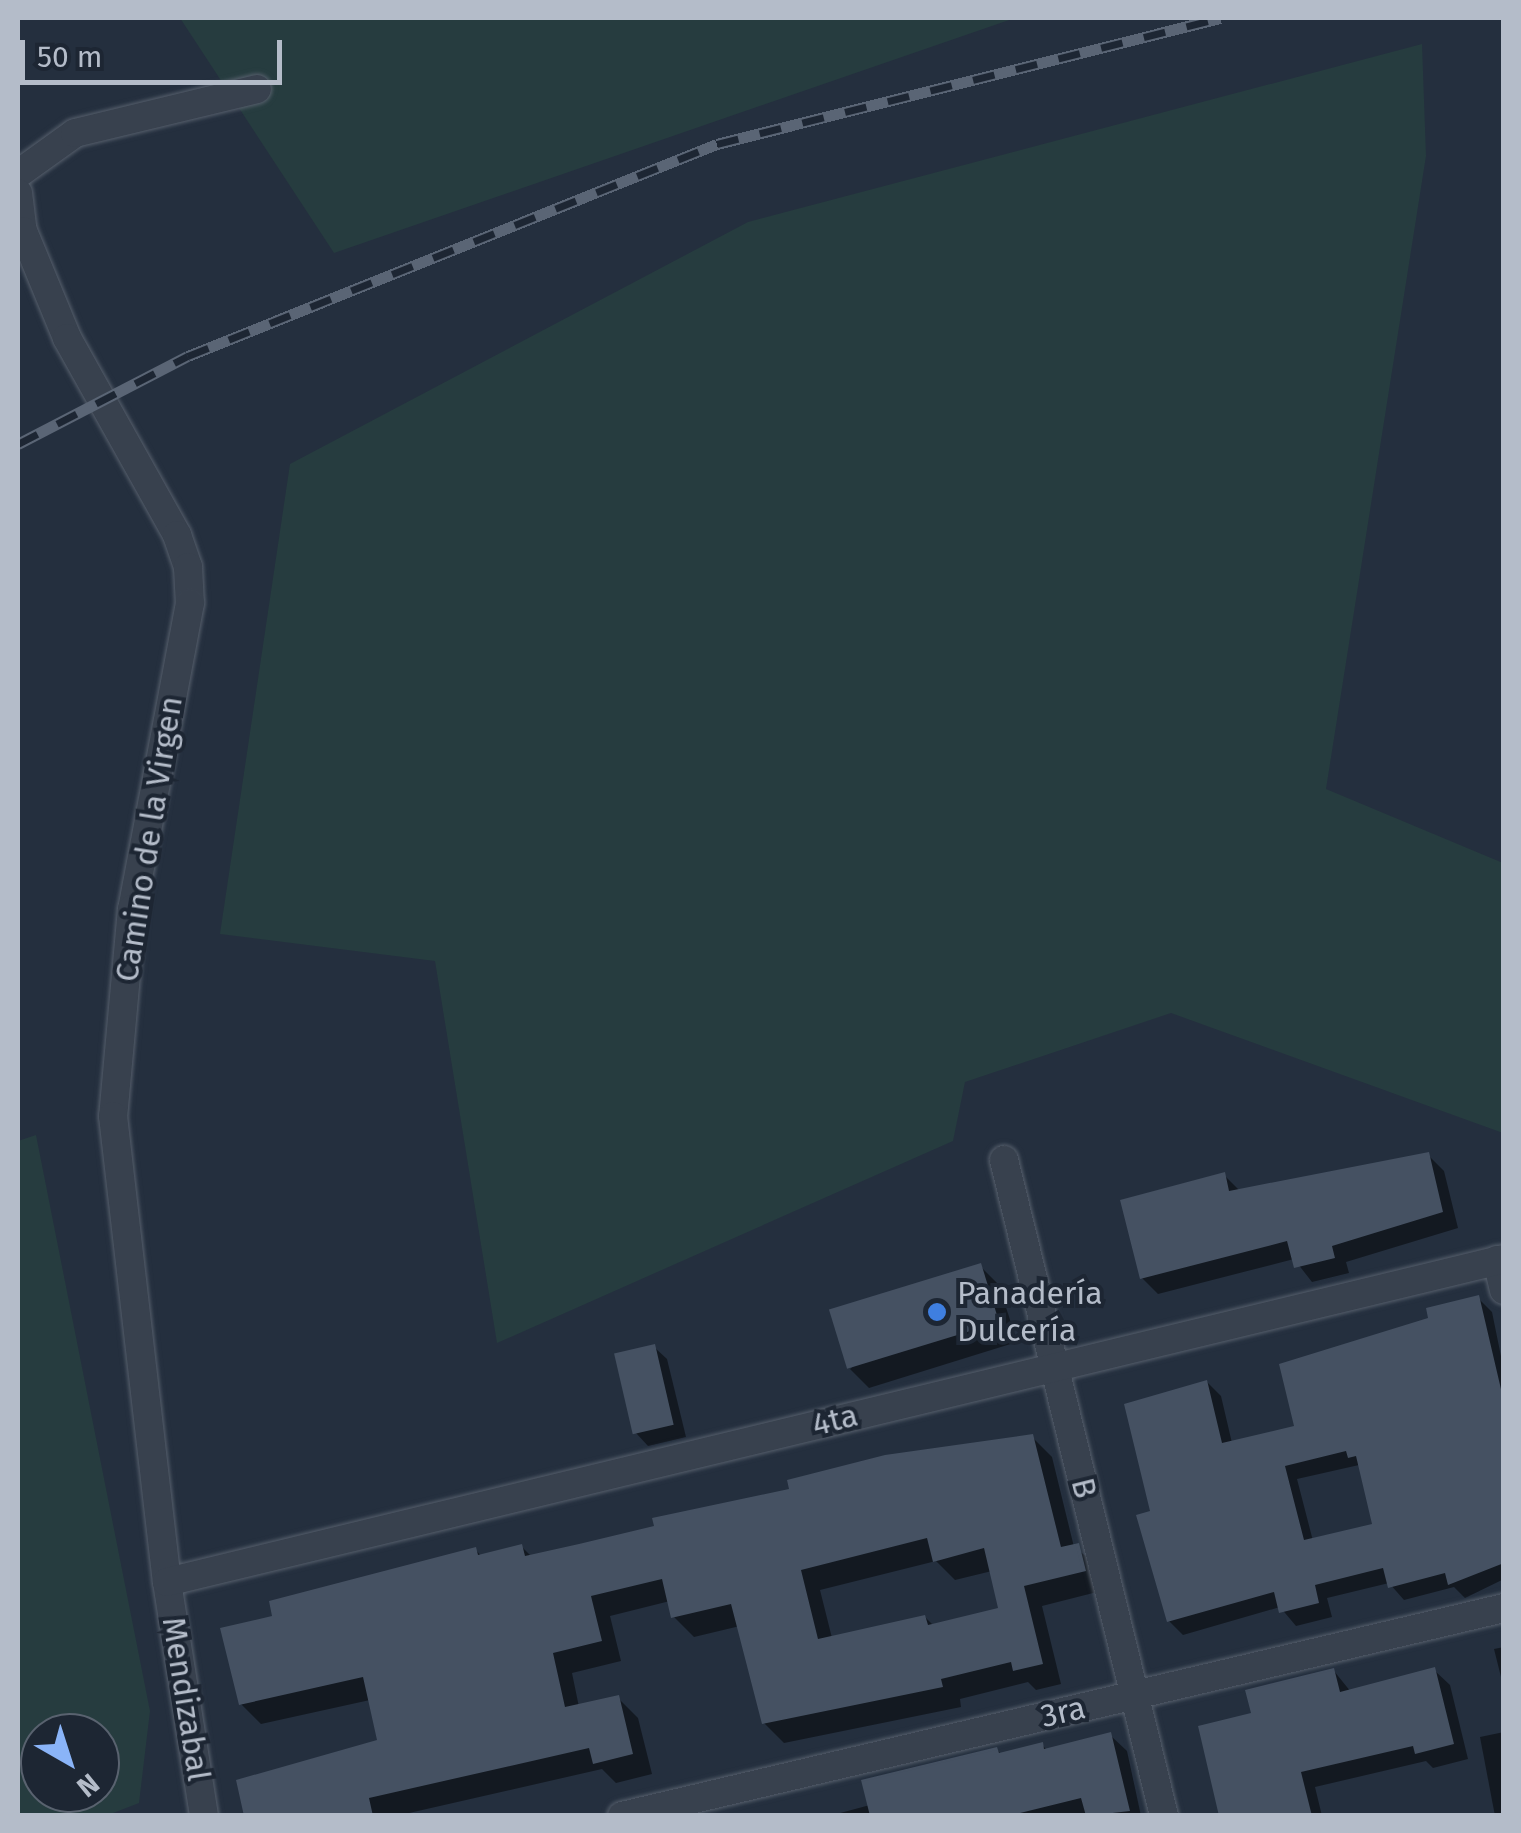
<!DOCTYPE html>
<html>
<head>
<meta charset="utf-8">
<style>
	body { margin:0 }
	#map { position:relative; width:1521px; height:1833px; overflow:hidden; background:#242f3e; font-family:"Fira Sans",sans-serif }
	div>[style] { position:absolute }
	.green>* { inset:0; background:#263c3f }
	.shadow>* { inset:0; background:#0007 }
	.building>* { inset:0; background:#455162; transform-origin:0 0 }
	.roads { filter:drop-shadow(0 0 2px #565f6c) drop-shadow(0 0 2px #565f6c) }
	.minor>* { height:28px; margin:-14px; padding:0 14px; transform-origin:14px; border-radius:14px; background:#38414e }
	.rail>* { height:11px; margin-top:-5.5px; transform-origin:0; background:repeating-linear-gradient(90deg,#1d2633 0 22px,#5a6575 0 44px); box-sizing:border-box; border-block:2px solid #5a6575 }
	.dots>* { width:28px; height:28px; translate:-50% -50%; box-sizing:border-box; border:5px solid #1d2633; border-radius:50% }
	span { translate:-50% -50%; white-space:nowrap; text-align:center; line-height:1.15; -webkit-text-stroke:8px #1d2633; paint-order:stroke }
	.street-label { font-size:32px; color:#b4bcc9 }
	.poi-label { font-size:32px; color:#b4bcc9 }
	.left { translate:0 -50%; text-align:left }
	.frame { position:absolute; inset:0; border:20px solid #b4bcc9; pointer-events:none }
	.north { position:absolute; left:20px; top:1713px; width:100px; height:100px; box-sizing:border-box; background:#1d2633; border:2px solid #59626f; border-radius:50%; rotate:141deg; font-size:28px; font-weight:700; line-height:40px; text-align:center; color:#b4bcc9 }
	.north::after { content:''; display:block; margin:auto; width:35px; height:45px; background:#8ab4f8; clip-path:polygon(50% 0,100% 100%,50% 72%,0 100%) }
	.scale { position:absolute; left:20px; top:40px; width:262px; height:45px; box-sizing:border-box; border:5px solid #b4bcc9; border-top:0; padding-left:12px; font-size:30px; line-height:35px; white-space:nowrap; color:#b4bcc9; -webkit-text-stroke:8px #1d2633; paint-order:stroke }
</style>
</head>
<body>
<div id="map">
	<div class="green">
		<i style="clip-path:polygon(180px 18px,1015px 18px,334px 253px)"></i>
		<i style="clip-path:polygon(1422px 44px,1426px 156px,1326px 789px,1503px 863px,1503px 1133px,1171px 1013px,965px 1082px,953px 1141px,497px 1343px,435px 961px,220px 934px,290px 464px,748px 222px)"></i>
		<i style="clip-path:polygon(evenodd,36px 1135px,150px 1711px,139px 1803px,108px 1815px,18px 1815px,18px 1141px,36px 1135px,40px 1733px,100px 1733px,100px 1793px,40px 1793px,40px 1733px)"></i>
	</div>
	<div class="shadow">
		<i style="clip-path:polygon(1428px 1155px,1444px 1171px,1458px 1228px,1346px 1262px,1349px 1273px,1312px 1282px,1294px 1259px,1158px 1294px,1142px 1278px,1224px 1175px,1240px 1191px)"></i>
		<i style="clip-path:polygon(980px 1266px,999px 1285px,1017px 1342px,869px 1388px,850px 1369px)"></i>
		<i style="clip-path:polygon(evenodd,1478px 1298px,1492px 1312px,1504px 1371px,1504px 1579px,1465px 1598px,1454px 1587px,1404px 1600px,1389px 1583px,1327px 1598px,1332px 1617px,1296px 1626px,1280px 1607px,1183px 1635px,1169px 1621px,1153px 1513px,1207px 1382px,1221px 1396px,1232px 1443px,1297px 1428px,1431px 1319px,1478px 1298px,1359px 1465px,1375px 1526px,1313px 1541px,1297px 1479px,1359px 1465px)"></i>
		<i style="clip-path:polygon(654px 1347px,667px 1359px,686px 1437px,648px 1446px,636px 1433px)"></i>
		<i style="clip-path:polygon(evenodd,1032px 1437px,1052px 1457px,1074px 1547px,1099px 1566px,1105px 1590px,1042px 1606px,1061px 1684px,1036px 1690px,1028px 1682px,960px 1699px,961px 1707px,784px 1743px,764px 1723px,740px 1626px,694px 1637px,674px 1617px,670px 1601px,610px 1616px,621px 1661px,572px 1673px,579px 1707px,618px 1698px,638px 1718px,652px 1774px,616px 1783px,602px 1769px,396px 1816px,247px 1816px,380px 1741px,370px 1700px,261px 1724px,241px 1704px,275px 1618px,475px 1549px,482px 1557px,522px 1547px,532px 1557px,1032px 1437px,936px 1561px,955px 1580px,992px 1571px,1001px 1610px,934px 1626px,925px 1617px,832px 1638px,820px 1590px,936px 1561px)"></i>
		<i style="clip-path:polygon(1504px 1647px,1504px 1689px,1494px 1649px)"></i>
		<i style="clip-path:polygon(1434px 1670px,1450px 1685px,1468px 1759px,1433px 1768px,1426px 1761px,1315px 1787px,1322px 1816px,1223px 1816px,1254px 1715px,1334px 1671px,1351px 1692px)"></i>
		<i style="clip-path:polygon(1504px 1732px,1504px 1816px,1495px 1816px,1480px 1737px)"></i>
		<i style="clip-path:polygon(1110px 1735px,1127px 1751px,1141px 1816px,829px 1816px,870px 1805px,997px 1750px,1002px 1755px,1042px 1745px,1048px 1751px)"></i>
	</div>
	<div class="building">
		<i style="clip-path:polygon(1429px 1152px,1443px 1212px,1332px 1246px,1335px 1258px,1294px 1268px,1287px 1241px,1140px 1279px,1120px 1200px,1225px 1172px,1229px 1191px)"></i>
		<i style="left:981px;top:1263px;width:62px;height:159px;rotate:73deg"></i>
		<i style="clip-path:polygon(evenodd,1479px 1295px,1504px 1402px,1504px 1563px,1448px 1585px,1445px 1573px,1388px 1588px,1383px 1568px,1315px 1585px,1319px 1603px,1279px 1613px,1274px 1592px,1167px 1622px,1136px 1515px,1150px 1511px,1124px 1404px,1207px 1380px,1222px 1443px,1294px 1426px,1279px 1364px,1428px 1318px,1426px 1308px,1479px 1295px,1346px 1451px,1348px 1458px,1356px 1456px,1372px 1524px,1304px 1540px,1285px 1466px,1346px 1451px)"></i>
		<i style="left:655px;top:1344px;width:83px;height:42px;rotate:77deg"></i>
		<i style="clip-path:polygon(evenodd,1033px 1434px,1061px 1547px,1079px 1543px,1086px 1571px,1024px 1586px,1043px 1664px,1013px 1671px,1011px 1662px,941px 1679px,943px 1687px,762px 1724px,731px 1604px,671px 1618px,662px 1579px,591px 1596px,602px 1641px,553px 1653px,565px 1707px,619px 1695px,633px 1754px,593px 1764px,589px 1748px,369px 1798px,373px 1816px,244px 1816px,236px 1780px,377px 1740px,363px 1677px,239px 1705px,220px 1628px,272px 1616px,269px 1601px,476px 1547px,478px 1555px,522px 1544px,525px 1556px,579px 1544px,654px 1526px,652px 1518px,789px 1489px,787px 1480px,885px 1455px,1033px 1434px,927px 1538px,933px 1562px,984px 1548px,998px 1608px,928px 1625px,925px 1615px,818px 1639px,801px 1570px,927px 1538px)"></i>
		<i style="clip-path:polygon(1435px 1667px,1454px 1744px,1415px 1754px,1413px 1746px,1301px 1772px,1312px 1816px,1219px 1816px,1198px 1726px,1251px 1713px,1245px 1690px,1334px 1668px,1340px 1692px)"></i>
		<i style="clip-path:polygon(1111px 1732px,1130px 1811px,1086px 1816px,1081px 1798px,1008px 1816px,870px 1816px,861px 1780px,997px 1747px,999px 1753px,1043px 1742px,1044px 1749px)"></i>
	</div>
	<div class="roads">
		<div class="minor">
			<i style="left:18px;top:174px;width:70px;rotate:-35.7deg"></i>
			<i style="left:75px;top:133px;width:187px;rotate:-13.6deg"></i>
			<i style="left:18px;top:193px;width:38px;rotate:83deg"></i>
			<i style="left:23px;top:231px;width:116px;rotate:67.6deg"></i>
			<i style="left:67px;top:338px;width:226px;rotate:60.8deg"></i>
			<i style="left:177px;top:535px;width:34px;rotate:71deg"></i>
			<i style="left:188px;top:567px;width:36px;rotate:87deg"></i>
			<i style="left:190px;top:603px;width:311px;rotate:100.7deg"></i>
			<i style="left:132px;top:909px;width:208px;rotate:95.2deg"></i>
			<i style="left:113px;top:1116px;width:469px;rotate:83.4deg"></i>
			<i style="left:167px;top:1582px;width:237px;rotate:81deg"></i>
			<i style="left:1004px;top:1160px;width:675px;rotate:76.29deg"></i>
			<i style="left:1497px;top:1260px;width:31px;rotate:77deg"></i>
			<i style="left:167px;top:1582px;width:1375px;rotate:-13.58deg"></i>
			<i style="left:622px;top:1816px;width:906px;rotate:-13.27deg"></i>
		</div>
	</div>
	<div class="rail">
		<i style="left:18px;top:444px;width:191px;rotate:-27.4deg"></i>
		<i style="left:188px;top:356px;width:570px;rotate:-21.84deg"></i>
		<i style="left:717px;top:144px;width:519px;rotate:-14.06deg"></i>
	</div>
	<div class="dots">
		<i style="left:937px;top:1312px;background:#3f7fe0"></i>
	</div>
	<div class="street-label">
		<span style="left:149px;top:839px;rotate:-81deg">Camino de la Virgen</span>
		<span style="left:835px;top:1420px;rotate:-14deg">4ta</span>
		<span style="left:1084px;top:1488px;rotate:76deg">B</span>
		<span style="left:186px;top:1699px;rotate:81deg">Mendizabal</span>
		<span style="left:1063px;top:1712px;rotate:-13deg">3ra</span>
	</div>
	<div class="poi-label">
		<span class="left" style="left:957px;top:1312px">Panadería<br>Dulcería</span>
	</div>
	<div class="frame"></div>
	<div class="north">N</div>
	<div class="scale">50 m</div>
</div>
</body>
</html>
